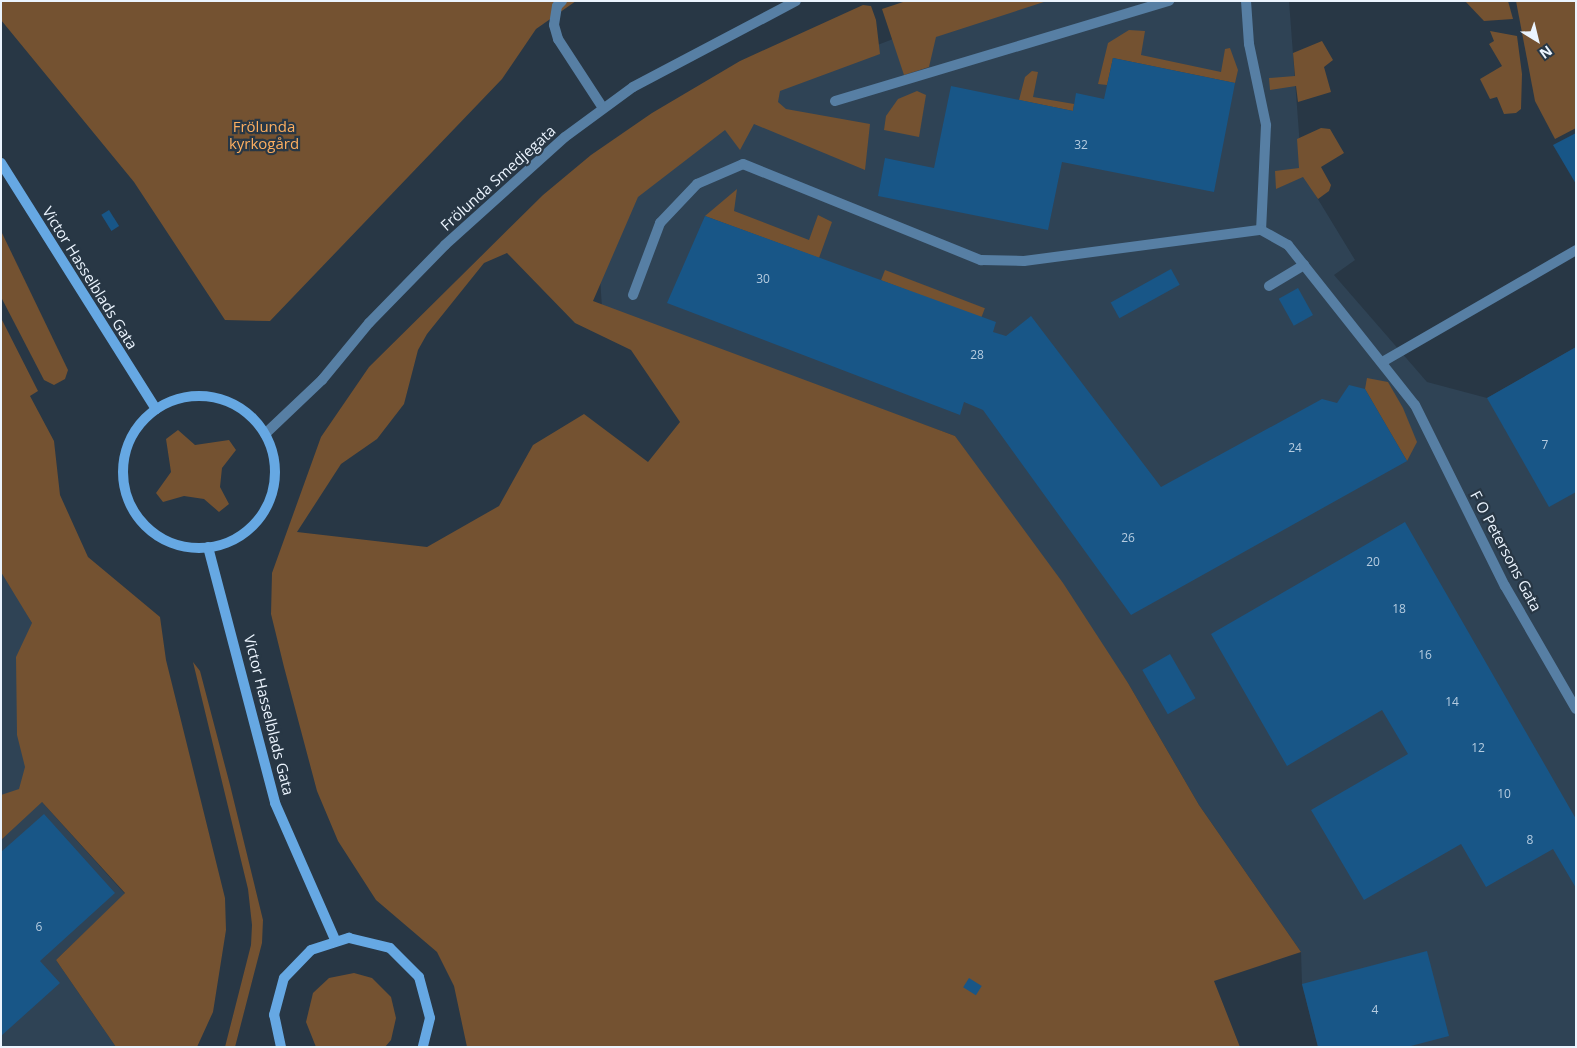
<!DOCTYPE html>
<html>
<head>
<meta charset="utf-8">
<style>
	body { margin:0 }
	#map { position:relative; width:1577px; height:1048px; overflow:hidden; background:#283745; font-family:"Open Sans",sans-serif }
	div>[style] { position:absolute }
	.built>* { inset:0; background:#2f4355 }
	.green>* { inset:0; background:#745231; transform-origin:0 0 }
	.building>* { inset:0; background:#185687; transform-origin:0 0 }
	.lane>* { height:10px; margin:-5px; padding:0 5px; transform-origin:5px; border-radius:5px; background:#577fa4 }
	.street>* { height:10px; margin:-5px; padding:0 5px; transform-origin:5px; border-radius:5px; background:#577fa4 }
	.secondary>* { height:10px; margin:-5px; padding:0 5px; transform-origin:5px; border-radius:5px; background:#66a8e3 }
	.secondary>.ring { margin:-5px; padding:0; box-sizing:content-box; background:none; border:10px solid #66a8e3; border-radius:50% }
	span { translate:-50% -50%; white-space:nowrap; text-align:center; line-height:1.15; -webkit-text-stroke:4.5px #283745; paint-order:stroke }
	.number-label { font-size:12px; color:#b6cce0 }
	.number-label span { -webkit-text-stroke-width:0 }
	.park-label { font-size:15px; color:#fdaf60 }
	.street-label { font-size:15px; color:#ebf4fe }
	.frame { position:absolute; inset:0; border:2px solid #ebf4fe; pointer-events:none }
	.north { position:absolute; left:1512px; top:15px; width:50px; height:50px; -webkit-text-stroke:4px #283745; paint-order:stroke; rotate:144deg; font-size:14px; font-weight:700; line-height:20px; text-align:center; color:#ebf4fe }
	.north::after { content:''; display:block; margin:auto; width:18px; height:22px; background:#ebf4fe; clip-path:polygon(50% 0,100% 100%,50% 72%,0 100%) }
</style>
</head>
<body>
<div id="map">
	<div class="built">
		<i style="clip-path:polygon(990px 1px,1289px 1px,1302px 173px,1355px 260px,1334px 275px,1427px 382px,1487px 398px,1576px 347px,1576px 1047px,1318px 1047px,1302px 984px,1301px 952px,1199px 805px,1128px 683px,955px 436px,602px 308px,599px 262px,633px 180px,778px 84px)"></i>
		<i style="clip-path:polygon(1px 569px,32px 623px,42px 802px,125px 894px,56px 960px,116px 1047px,1px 1047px)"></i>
	</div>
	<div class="green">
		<i style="clip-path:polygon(1px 1px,576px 1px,536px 29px,502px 79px,270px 321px,225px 320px,134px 182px,1px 20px)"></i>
		<i style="clip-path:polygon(906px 1px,1047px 1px,936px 37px,929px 67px,904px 75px,882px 9px)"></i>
		<i style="clip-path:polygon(1465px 1px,1508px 1px,1513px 19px,1484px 21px)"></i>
		<i style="clip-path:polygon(1516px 1px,1576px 1px,1576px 128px,1555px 139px,1535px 101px)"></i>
		<i style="clip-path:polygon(evenodd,863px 5px,871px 6px,876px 20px,880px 54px,780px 91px,778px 102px,786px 109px,870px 124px,865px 170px,754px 124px,740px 150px,725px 130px,638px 197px,593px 301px,955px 436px,1063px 583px,1128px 683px,1199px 805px,1301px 952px,1214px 981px,1240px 1047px,467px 1047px,454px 986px,437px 952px,376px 900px,338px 841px,317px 791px,284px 667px,271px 614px,272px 573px,321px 437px,369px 367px,543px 195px,591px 155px,652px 113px,740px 61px,863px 5px,507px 253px,575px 323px,631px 350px,680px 422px,648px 462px,584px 414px,533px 445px,499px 506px,427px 547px,297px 532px,341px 464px,377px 439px,404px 404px,418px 350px,427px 334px,484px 263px,507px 253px)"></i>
		<i style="clip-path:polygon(1129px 30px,1145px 31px,1141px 55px,1221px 72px,1225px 49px,1230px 48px,1238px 70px,1235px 83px,1113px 58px,1107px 85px,1098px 84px,1108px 43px)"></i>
		<i style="clip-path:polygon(1490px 31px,1517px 36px,1522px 74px,1521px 109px,1516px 113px,1504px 114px,1497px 97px,1490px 99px,1480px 79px,1502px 66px,1489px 44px,1494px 41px)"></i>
		<i style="clip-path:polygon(1322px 41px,1333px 60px,1324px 67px,1331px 92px,1298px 102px,1296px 86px,1270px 90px,1269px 78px,1295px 76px,1293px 53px)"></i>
		<i style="clip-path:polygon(1032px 71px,1038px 72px,1033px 97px,1074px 104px,1073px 111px,1019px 100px,1025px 77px)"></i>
		<i style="clip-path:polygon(917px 91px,926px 95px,919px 137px,884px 130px,886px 116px,898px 99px)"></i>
		<i style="clip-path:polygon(1321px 128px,1330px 129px,1344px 153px,1321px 167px,1331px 185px,1329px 191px,1318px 199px,1303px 177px,1276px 189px,1275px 171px,1299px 168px,1297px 139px)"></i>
		<i style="clip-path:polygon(737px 189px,734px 211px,809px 240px,818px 215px,832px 222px,819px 258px,705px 216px)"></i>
		<i style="clip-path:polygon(1px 231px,68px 370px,65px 379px,54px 385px,44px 380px,1px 297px)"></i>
		<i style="left:885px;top:270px;width:107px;height:11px;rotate:21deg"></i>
		<i style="clip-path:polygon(1px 318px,38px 391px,30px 396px,54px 441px,60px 495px,88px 557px,160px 617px,166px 660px,225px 898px,226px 930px,213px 1012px,197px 1047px,116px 1047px,56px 960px,125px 893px,42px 802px,1px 840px,1px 795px,19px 789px,25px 767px,17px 735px,16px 657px,32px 623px,1px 572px)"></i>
		<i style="clip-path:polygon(1367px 378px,1388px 382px,1403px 408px,1417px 442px,1407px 461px,1365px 389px)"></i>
		<i style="clip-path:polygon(178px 430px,195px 445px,229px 440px,236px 450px,222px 468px,220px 487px,229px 504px,219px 512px,204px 499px,184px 496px,163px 502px,156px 493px,171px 472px,166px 439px)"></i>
		<i style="clip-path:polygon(193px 662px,200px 671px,230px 785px,263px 920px,262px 943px,235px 1047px,225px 1047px,251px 945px,252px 925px,248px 889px)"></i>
		<i style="clip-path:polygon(354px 973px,372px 978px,391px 997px,396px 1018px,391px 1040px,385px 1047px,316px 1047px,306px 1022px,313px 993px,329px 978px)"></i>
	</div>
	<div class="building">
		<i style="clip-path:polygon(1113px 58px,1235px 83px,1214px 192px,1062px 162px,1048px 230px,878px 196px,885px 158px,934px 168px,951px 86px,1073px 111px,1076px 93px,1104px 99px)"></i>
		<i style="clip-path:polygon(1576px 133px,1576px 184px,1553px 145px)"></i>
		<i style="left:109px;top:210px;width:19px;height:9px;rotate:58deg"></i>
		<i style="clip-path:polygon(705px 216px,996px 322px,993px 332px,1006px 336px,1031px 316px,1161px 487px,1322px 399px,1337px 403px,1349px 385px,1365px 389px,1407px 461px,1131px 615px,983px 410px,964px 402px,960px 415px,667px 303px)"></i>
		<i style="left:1171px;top:269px;width:18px;height:69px;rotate:61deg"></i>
		<i style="left:1298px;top:288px;width:31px;height:22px;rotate:61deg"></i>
		<i style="clip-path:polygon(1576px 347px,1576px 492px,1549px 507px,1487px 398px)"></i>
		<i style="clip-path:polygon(1405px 522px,1576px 819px,1576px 888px,1553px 849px,1486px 887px,1461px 844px,1364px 900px,1311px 810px,1408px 754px,1382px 710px,1287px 766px,1211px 634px)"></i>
		<i style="left:1170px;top:654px;width:51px;height:32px;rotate:60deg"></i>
		<i style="clip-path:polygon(44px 814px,115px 893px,40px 961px,60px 983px,1px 1036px,1px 852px)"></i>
		<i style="clip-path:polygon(1427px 951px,1449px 1036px,1407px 1047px,1318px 1047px,1302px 984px)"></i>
		<i style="left:969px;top:978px;width:15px;height:11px;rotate:32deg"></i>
	</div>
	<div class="lane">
		<i style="left:562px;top:1px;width:7px;rotate:135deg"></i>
		<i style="left:557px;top:6px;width:19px;rotate:99deg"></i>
		<i style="left:554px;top:25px;width:15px;rotate:74deg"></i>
		<i style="left:558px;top:39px;width:82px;rotate:56.9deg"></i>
		<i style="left:1246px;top:1px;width:43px;rotate:86deg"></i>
		<i style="left:1249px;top:44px;width:83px;rotate:78.1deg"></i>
		<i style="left:1266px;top:125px;width:105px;rotate:92.7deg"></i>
		<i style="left:835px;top:101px;width:349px;rotate:-16.7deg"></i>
		<i style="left:1269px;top:286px;width:41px;rotate:-31deg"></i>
		<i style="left:633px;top:295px;width:77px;rotate:-69.4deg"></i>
		<i style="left:660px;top:223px;width:54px;rotate:-46.5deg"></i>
		<i style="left:697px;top:184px;width:50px;rotate:-23.5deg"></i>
		<i style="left:743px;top:164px;width:257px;rotate:22deg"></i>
		<i style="left:981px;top:260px;width:43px;rotate:1.3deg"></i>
		<i style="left:1024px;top:261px;width:239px;rotate:-7.5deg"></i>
		<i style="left:1261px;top:230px;width:31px;rotate:29deg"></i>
		<i style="left:1288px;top:245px;width:204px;rotate:51.6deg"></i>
		<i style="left:1384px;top:361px;width:222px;rotate:-30deg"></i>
	</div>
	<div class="street">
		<i style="left:1415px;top:405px;width:202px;rotate:63.6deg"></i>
		<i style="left:1505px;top:586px;width:142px;rotate:60deg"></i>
		<i style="left:265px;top:434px;width:79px;rotate:-43.5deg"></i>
		<i style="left:322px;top:380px;width:74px;rotate:-50.5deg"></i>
		<i style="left:369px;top:323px;width:109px;rotate:-45.7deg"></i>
		<i style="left:445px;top:245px;width:161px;rotate:-42deg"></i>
		<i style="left:565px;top:137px;width:84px;rotate:-36.3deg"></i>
		<i style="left:633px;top:87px;width:184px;rotate:-27.8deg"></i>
	</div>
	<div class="secondary">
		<i style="left:1px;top:163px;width:291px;rotate:57.8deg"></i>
		<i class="ring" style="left:123px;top:396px;width:142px;height:142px"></i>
		<i style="left:208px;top:547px;width:265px;rotate:75.3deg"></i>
		<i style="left:275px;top:803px;width:150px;rotate:66.3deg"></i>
		<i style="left:281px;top:1047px;width:33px;rotate:-102deg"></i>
		<i style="left:274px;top:1015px;width:38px;rotate:-75deg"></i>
		<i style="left:284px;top:978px;width:39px;rotate:-46deg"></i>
		<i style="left:311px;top:950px;width:40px;rotate:-18deg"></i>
		<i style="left:349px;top:938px;width:42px;rotate:13.7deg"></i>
		<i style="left:390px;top:948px;width:41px;rotate:45deg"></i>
		<i style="left:419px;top:977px;width:42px;rotate:75deg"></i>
		<i style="left:430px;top:1018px;width:30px;rotate:104deg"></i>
	</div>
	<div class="number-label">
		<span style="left:1081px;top:145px">32</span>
		<span style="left:763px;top:279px">30</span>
		<span style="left:977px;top:355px">28</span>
		<span style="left:1545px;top:445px">7</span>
		<span style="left:1295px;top:448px">24</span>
		<span style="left:1128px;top:538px">26</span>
		<span style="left:1373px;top:562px">20</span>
		<span style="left:1399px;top:609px">18</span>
		<span style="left:1425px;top:655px">16</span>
		<span style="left:1452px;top:702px">14</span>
		<span style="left:1478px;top:748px">12</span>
		<span style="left:1504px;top:794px">10</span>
		<span style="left:1530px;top:840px">8</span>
		<span style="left:39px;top:927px">6</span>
		<span style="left:1375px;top:1010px">4</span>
	</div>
	<div class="park-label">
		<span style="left:264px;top:135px">Frölunda<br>kyrkogård</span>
	</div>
	<div class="street-label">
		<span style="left:498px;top:178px;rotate:-42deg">Frölunda Smedjegata</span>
		<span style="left:90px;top:278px;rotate:58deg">Victor Hasselblads Gata</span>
		<span style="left:1506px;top:551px;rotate:62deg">F O Petersons Gata</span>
		<span style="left:269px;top:715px;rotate:76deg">Victor Hasselblads Gata</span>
	</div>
	<div class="frame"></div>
	<div class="north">N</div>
</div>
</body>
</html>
